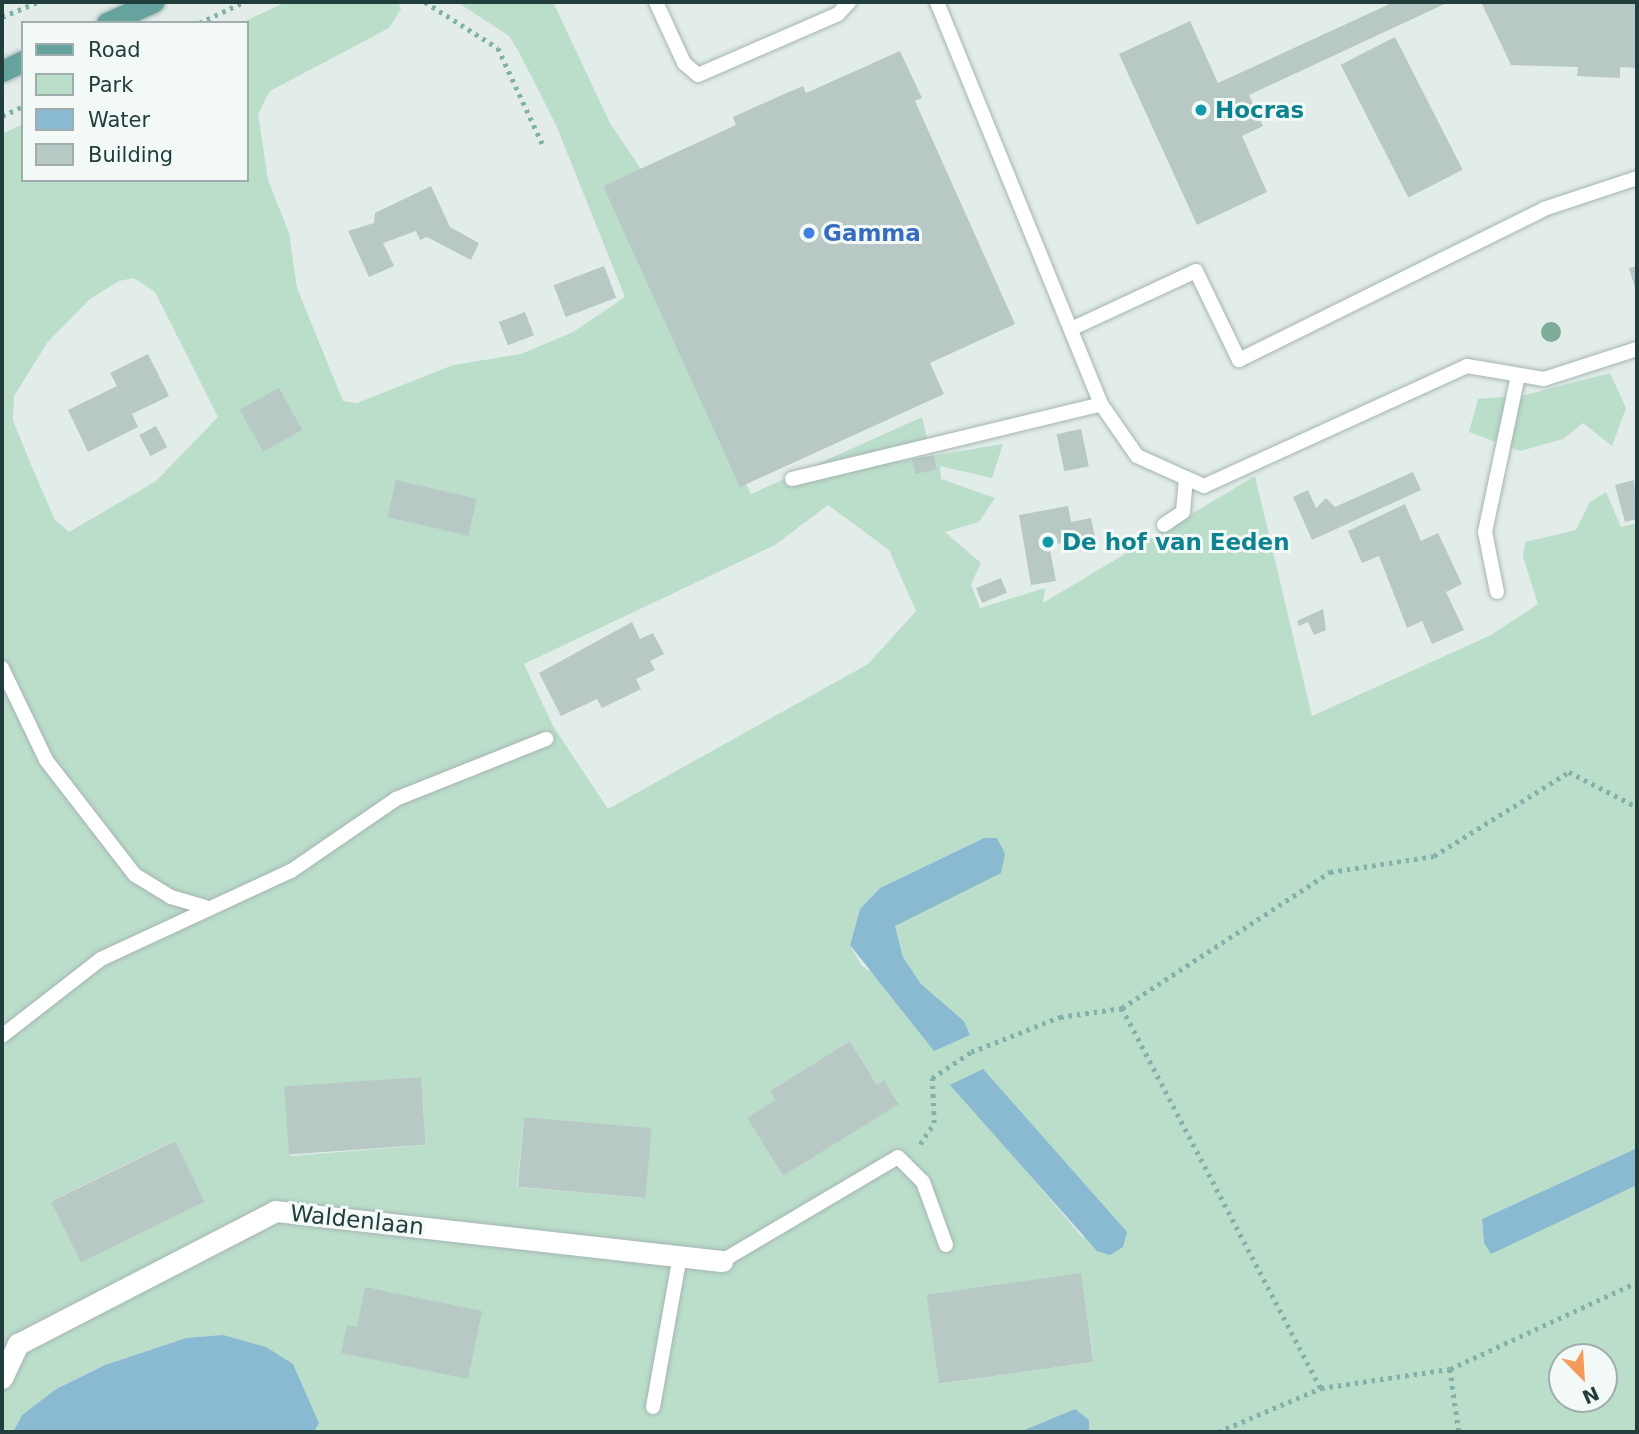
<!DOCTYPE html>
<html>
<head>
<meta charset="utf-8">
<style>
	body { margin:0 }
	#map { position:relative; width:1639px; height:1434px; overflow:hidden; background:#e2edea; font-family:"DejaVu Sans",sans-serif }
	div>[style] { position:absolute }
	.green>* { inset:0; background:#bbdecb }
	.water>* { inset:0; background:#8abad2 }
	.building>* { inset:0; background:#b8c8c4; transform-origin:0 0 }
	.path>* { height:4.5px; margin-top:-2.25px; transform-origin:0; background:repeating-linear-gradient(90deg,#82b1aa 0 3.5px,transparent 0 8.5px) }
	.roads { filter:drop-shadow(0 0 2px #a5b5b2) drop-shadow(0 0 2px #a5b5b2) }
	.lane>* { height:14px; margin:-7px; padding:0 7px; transform-origin:7px; border-radius:7px; background:#fff }
	.street>* { height:21px; margin:-10.5px; padding:0 10.5px; transform-origin:10.5px; border-radius:10.5px; background:#fff }
	.primary>* { height:21px; margin:-10.5px; padding:0 10.5px; transform-origin:10.5px; border-radius:10.5px; background:#66a39e }
	.trees>* { width:20px; height:20px; margin:-10px; border-radius:50%; background:#7dac98 }
	.dots>* { width:19px; height:19px; translate:-50% -50%; box-sizing:border-box; border:4px solid #f3f9f7; border-radius:50% }
	span { translate:-50% -50%; white-space:nowrap; text-align:center; line-height:1.15; -webkit-text-stroke:6px #f3f9f7; paint-order:stroke }
	.culture-label { font-size:23px; color:#0d838f; font-weight:700 }
	.left { translate:0 -50%; text-align:left }
	.shop-label { font-size:23px; color:#366cbe; font-weight:700 }
	.street-label { font-size:23px; color:#223e3c }
	.frame { position:absolute; inset:0; border:4px solid #223e3c; pointer-events:none }
	.legend { position:absolute; left:21px; top:21px; width:228px; height:161px; box-sizing:border-box; background:#f3f9f7; border:2px solid #9faeac; margin:0; padding:9px 12px; list-style:none; font-size:21px; color:#223e3c }
	.legend li { display:flex; align-items:center; gap:14px; height:35px }
	.legend b { width:35px; border:2px solid #9faeac }
	.north { position:absolute; left:1548px; top:1343px; width:70px; height:70px; box-sizing:border-box; background:#f3f9f7; border:2px solid #9faeac; border-radius:50%; rotate:156deg; font-size:19px; font-weight:700; line-height:28px; text-align:center; color:#223e3c }
	.north::after { content:''; display:block; margin:auto; width:24px; height:32px; background:#f49b5a; clip-path:polygon(50% 0,100% 100%,50% 72%,0 100%) }
</style>
</head>
<body>
<div id="map">
	<div class="green">
		<i style="clip-path:polygon(evenodd,286px 2px,398px 2px,401px 9px,389px 28px,270px 91px,258px 114px,268px 180px,289px 233px,297px 288px,343px 401px,357px 403px,453px 365px,521px 354px,573px 332px,625px 297px,556px 125px,520px 54px,509px 36px,457px 2px,553px 2px,610px 123px,641px 169px,603px 186px,751px 494px,922px 417px,927px 438px,895px 462px,1003px 444px,992px 478px,940px 466px,941px 479px,995px 498px,979px 522px,945px 532px,981px 563px,971px 584px,980px 608px,1045px 588px,1043px 603px,1255px 476px,1312px 716px,1491px 635px,1538px 604px,1523px 557px,1525px 542px,1576px 530px,1590px 502px,1606px 492px,1621px 527px,1637px 523px,1637px 1148px,1482px 1219px,1484px 1243px,1491px 1253px,1637px 1185px,1637px 1432px,314px 1432px,319px 1423px,293px 1364px,186px 1338px,105px 1365px,56px 1389px,22px 1415px,13px 1432px,2px 1432px,2px 134px,23px 124px,23px 180px,247px 180px,247px 23px,241px 23px,286px 2px,134px 278px,155px 292px,218px 417px,156px 481px,69px 532px,55px 520px,31px 465px,13px 420px,14px 396px,47px 343px,90px 299px,119px 281px,134px 278px,286px 2px,828px 505px,889px 550px,916px 611px,868px 664px,608px 809px,553px 726px,524px 664px,775px 545px,828px 505px,286px 2px,984px 838px,997px 839px,930px 904px,895px 926px,903px 957px,921px 984px,964px 1021px,970px 1035px,862px 966px,850px 945px,860px 909px,880px 888px,984px 838px,286px 2px,850px 1041px,877px 1085px,884px 1081px,899px 1103px,783px 1176px,747px 1118px,775px 1100px,770px 1091px,850px 1041px,286px 2px,983px 1070px,1020px 1112px,1117px 1222px,1083px 1238px,1012px 1154px,983px 1070px,286px 2px,421px 1077px,426px 1145px,290px 1156px,285px 1088px,421px 1077px,286px 2px,524px 1117px,650px 1129px,644px 1198px,517px 1187px,524px 1117px,286px 2px,174px 1141px,205px 1202px,81px 1262px,51px 1201px,174px 1141px,286px 2px,1081px 1274px,1094px 1362px,940px 1384px,927px 1297px,1081px 1274px,286px 2px,1562px 1357px,1604px 1357px,1604px 1399px,1562px 1399px,1562px 1357px)"></i>
		<i style="clip-path:polygon(1610px 373px,1626px 408px,1612px 446px,1583px 423px,1563px 439px,1520px 451px,1469px 432px,1478px 399px,1525px 395px)"></i>
	</div>
	<div class="water">
		<i style="clip-path:polygon(984px 838px,997px 838px,1005px 854px,1001px 873px,895px 926px,903px 957px,921px 984px,964px 1021px,970px 1035px,934px 1051px,850px 945px,860px 909px,880px 888px)"></i>
		<i style="clip-path:polygon(983px 1069px,1127px 1232px,1123px 1247px,1110px 1255px,1097px 1251px,950px 1085px)"></i>
		<i style="clip-path:polygon(1637px 1148px,1637px 1185px,1491px 1254px,1484px 1243px,1482px 1219px)"></i>
		<i style="clip-path:polygon(223px 1335px,266px 1347px,293px 1364px,319px 1423px,314px 1432px,13px 1432px,22px 1415px,56px 1389px,105px 1365px,186px 1338px)"></i>
		<i style="clip-path:polygon(1075px 1409px,1089px 1420px,1089px 1432px,1020px 1432px)"></i>
	</div>
	<div class="building">
		<i style="clip-path:polygon(1394px 2px,1449px 2px,1249px 95px,1263px 126px,1242px 136px,1267px 192px,1197px 225px,1119px 54px,1190px 21px,1218px 83px)"></i>
		<i style="clip-path:polygon(1481px 2px,1637px 2px,1637px 68px,1620px 67px,1620px 78px,1577px 76px,1578px 67px,1511px 65px)"></i>
		<i style="left:1395px;top:37px;width:149px;height:61px;rotate:63deg"></i>
		<i style="clip-path:polygon(900px 51px,922px 98px,915px 101px,1015px 324px,930px 363px,944px 394px,740px 487px,603px 186px,736px 125px,733px 117px,782px 95px,803px 86px,806px 93px)"></i>
		<i style="clip-path:polygon(431px 186px,450px 227px,479px 243px,471px 260px,427px 237px,420px 240px,416px 231px,383px 243px,394px 266px,369px 277px,348px 231px,374px 223px,375px 213px)"></i>
		<i style="left:604px;top:266px;width:34px;height:54px;rotate:69deg"></i>
		<i style="clip-path:polygon(1637px 266px,1637px 295px,1629px 268px)"></i>
		<i style="left:525px;top:312px;width:25px;height:28px;rotate:69deg"></i>
		<i style="clip-path:polygon(148px 354px,169px 396px,132px 414px,138px 427px,88px 452px,68px 410px,117px 386px,110px 373px)"></i>
		<i style="left:279px;top:388px;width:48px;height:45px;rotate:61deg"></i>
		<i style="left:156px;top:426px;width:24px;height:19px;rotate:62deg"></i>
		<i style="left:1081px;top:429px;width:38px;height:25px;rotate:78deg"></i>
		<i style="left:934px;top:455px;width:15px;height:22px;rotate:79deg"></i>
		<i style="clip-path:polygon(1413px 472px,1421px 490px,1312px 540px,1293px 497px,1308px 490px,1316px 508px,1326px 498px,1335px 507px)"></i>
		<i style="left:396px;top:480px;width:83px;height:38px;rotate:13deg"></i>
		<i style="clip-path:polygon(1634px 480px,1637px 519px,1625px 522px,1615px 485px)"></i>
		<i style="clip-path:polygon(1405px 504px,1421px 541px,1438px 533px,1462px 584px,1446px 592px,1464px 630px,1432px 644px,1422px 621px,1407px 628px,1379px 556px,1362px 563px,1348px 531px)"></i>
		<i style="clip-path:polygon(1068px 506px,1071px 522px,1091px 518px,1095px 538px,1049px 545px,1056px 581px,1031px 585px,1019px 515px)"></i>
		<i style="left:1001px;top:578px;width:16px;height:27px;rotate:68deg"></i>
		<i style="clip-path:polygon(1323px 609px,1326px 630px,1314px 635px,1308px 622px,1299px 626px,1297px 621px)"></i>
		<i style="clip-path:polygon(632px 622px,640px 639px,653px 633px,664px 654px,650px 661px,655px 670px,636px 679px,641px 689px,602px 708px,597px 699px,561px 716px,539px 673px)"></i>
		<i style="clip-path:polygon(850px 1041px,877px 1085px,884px 1080px,899px 1104px,783px 1176px,747px 1118px,775px 1100px,770px 1091px)"></i>
		<i style="left:421px;top:1077px;width:68px;height:137px;rotate:86deg"></i>
		<i style="left:524px;top:1117px;width:128px;height:70px;rotate:5deg"></i>
		<i style="left:175px;top:1141px;width:68px;height:138px;rotate:64deg"></i>
		<i style="left:1081px;top:1273px;width:90px;height:156px;rotate:82deg"></i>
		<i style="clip-path:polygon(365px 1287px,482px 1311px,468px 1379px,341px 1353px,347px 1325px,357px 1327px)"></i>
	</div>
	<div class="path">
		<i style="left:425px;top:2px;width:86px;rotate:32.2deg"></i>
		<i style="left:498px;top:48px;width:107px;rotate:65.1deg"></i>
		<i style="left:2px;top:17px;width:38px;rotate:-23deg"></i>
		<i style="left:199px;top:23px;width:50px;rotate:-25deg"></i>
		<i style="left:2px;top:116px;width:23px;rotate:-25deg"></i>
		<i style="left:1122px;top:1008px;width:249px;rotate:-33.2deg"></i>
		<i style="left:1330px;top:872px;width:105px;rotate:-8.7deg"></i>
		<i style="left:1434px;top:856px;width:159px;rotate:-31.9deg"></i>
		<i style="left:1569px;top:772px;width:76px;rotate:27.2deg"></i>
		<i style="left:920px;top:1144px;width:25px;rotate:-56deg"></i>
		<i style="left:934px;top:1123px;width:45px;rotate:-92.5deg"></i>
		<i style="left:932px;top:1078px;width:47px;rotate:-33.7deg"></i>
		<i style="left:971px;top:1052px;width:96px;rotate:-21.5deg"></i>
		<i style="left:1060px;top:1017px;width:63px;rotate:-8.3deg"></i>
		<i style="left:1122px;top:1008px;width:429px;rotate:62.4deg"></i>
		<i style="left:1321px;top:1388px;width:130px;rotate:-8.4deg"></i>
		<i style="left:1450px;top:1369px;width:64px;rotate:81.9deg"></i>
		<i style="left:1450px;top:1369px;width:206px;rotate:-24.9deg"></i>
		<i style="left:1218px;top:1432px;width:112px;rotate:-23.1deg"></i>
	</div>
	<div class="roads">
		<div class="lane">
			<i style="left:656px;top:2px;width:67px;rotate:65.3deg"></i>
			<i style="left:684px;top:63px;width:18px;rotate:41deg"></i>
			<i style="left:698px;top:75px;width:153px;rotate:-23.5deg"></i>
			<i style="left:838px;top:14px;width:16px;rotate:-47deg"></i>
			<i style="left:937px;top:2px;width:434px;rotate:67.8deg"></i>
			<i style="left:1101px;top:404px;width:63px;rotate:55.3deg"></i>
			<i style="left:1137px;top:456px;width:54px;rotate:24.2deg"></i>
			<i style="left:1186px;top:478px;width:34px;rotate:95deg"></i>
			<i style="left:1183px;top:512px;width:23px;rotate:146deg"></i>
			<i style="left:1071px;top:329px;width:138px;rotate:-24.9deg"></i>
			<i style="left:1196px;top:271px;width:99px;rotate:64.2deg"></i>
			<i style="left:1239px;top:360px;width:340px;rotate:-26.3deg"></i>
			<i style="left:1544px;top:209px;width:98px;rotate:-18.4deg"></i>
			<i style="left:1186px;top:478px;width:20px;rotate:24deg"></i>
			<i style="left:1204px;top:486px;width:289px;rotate:-24.5deg"></i>
			<i style="left:1467px;top:366px;width:78px;rotate:9.6deg"></i>
			<i style="left:1544px;top:379px;width:98px;rotate:-17.9deg"></i>
			<i style="left:792px;top:479px;width:318px;rotate:-13.6deg"></i>
			<i style="left:1497px;top:592px;width:61px;rotate:-101.3deg"></i>
			<i style="left:1485px;top:532px;width:160px;rotate:-78.1deg"></i>
			<i style="left:2px;top:668px;width:102px;rotate:64.4deg"></i>
			<i style="left:46px;top:760px;width:145px;rotate:52.3deg"></i>
			<i style="left:135px;top:875px;width:42px;rotate:31.4deg"></i>
			<i style="left:171px;top:897px;width:35px;rotate:16deg"></i>
			<i style="left:2px;top:1036px;width:125px;rotate:-37.9deg"></i>
			<i style="left:101px;top:959px;width:209px;rotate:-24.9deg"></i>
			<i style="left:291px;top:871px;width:127px;rotate:-34.4deg"></i>
			<i style="left:396px;top:799px;width:162px;rotate:-21.8deg"></i>
			<i style="left:722px;top:1261px;width:204px;rotate:-30.6deg"></i>
			<i style="left:898px;top:1157px;width:35px;rotate:45deg"></i>
			<i style="left:923px;top:1182px;width:67px;rotate:69.9deg"></i>
			<i style="left:653px;top:1407px;width:153px;rotate:-79.9deg"></i>
		</div>
		<div class="street">
			<i style="left:2px;top:1378px;width:38px;rotate:-65deg"></i>
			<i style="left:18px;top:1344px;width:290px;rotate:-27.3deg"></i>
			<i style="left:276px;top:1211px;width:449px;rotate:6.4deg"></i>
		</div>
		<div class="primary">
			<i style="left:107px;top:23px;width:51px;rotate:-24.5deg"></i>
			<i style="left:2px;top:71px;width:23px;rotate:-25deg"></i>
		</div>
	</div>
	<div class="trees">
		<i style="left:1551px;top:332px"></i>
	</div>
	<div class="dots">
		<i style="left:1201px;top:110px;background:#0f9aa8"></i>
		<i style="left:809px;top:233px;background:#3f7fe0"></i>
		<i style="left:1048px;top:542px;background:#0f9aa8"></i>
	</div>
	<div class="culture-label">
		<span class="left" style="left:1215px;top:110px">Hocras</span>
		<span class="left" style="left:1062px;top:542px">De hof van Eeden</span>
	</div>
	<div class="shop-label">
		<span class="left" style="left:823px;top:233px">Gamma</span>
	</div>
	<div class="street-label">
		<span style="left:357px;top:1220px;rotate:6deg">Waldenlaan</span>
	</div>
	<div class="frame"></div>
	<ul class="legend">
	<li><b style="height:9px;background:#66a39e"></b>Road</li>
	<li><b style="height:19px;background:#bbdecb"></b>Park</li>
	<li><b style="height:19px;background:#8abad2"></b>Water</li>
	<li><b style="height:19px;background:#b8c8c4"></b>Building</li>
	</ul>
	<div class="north">N</div>
</div>
</body>
</html>
